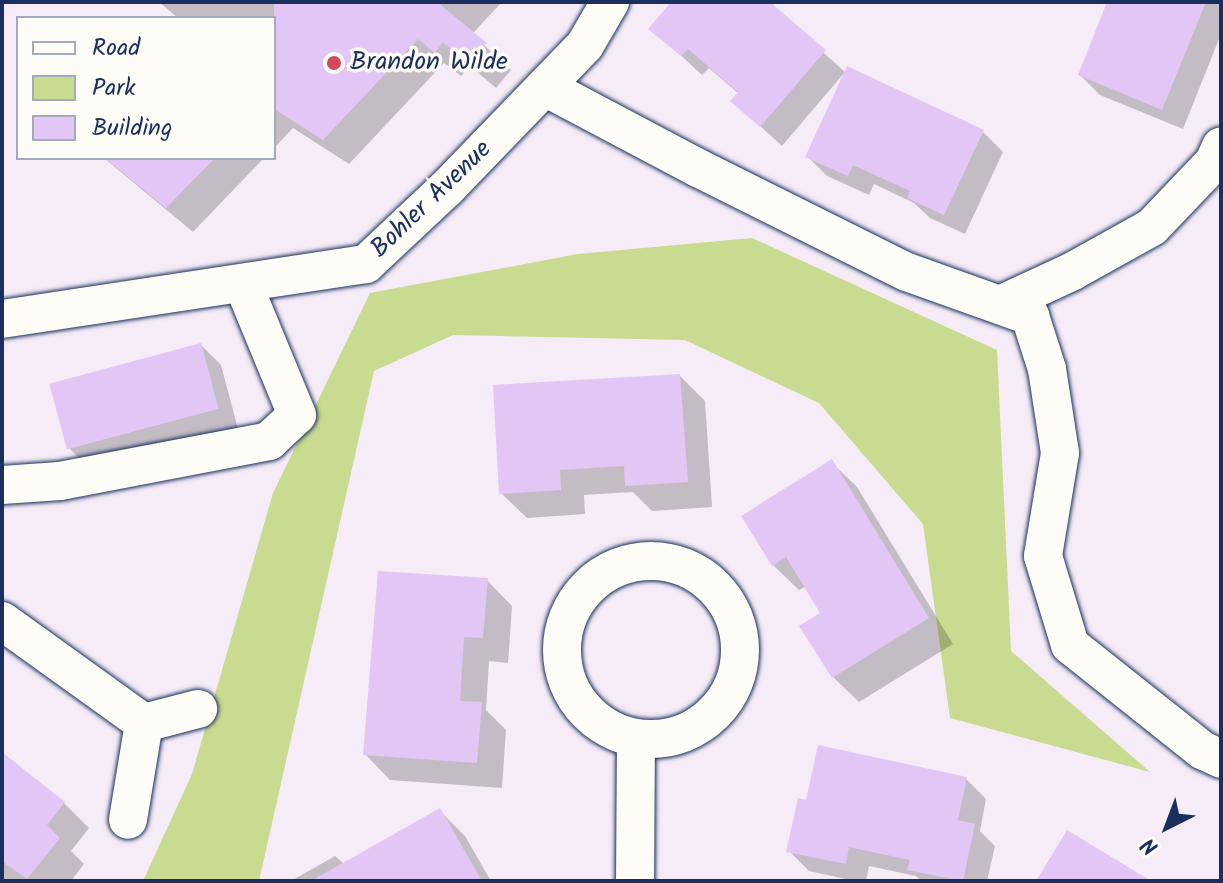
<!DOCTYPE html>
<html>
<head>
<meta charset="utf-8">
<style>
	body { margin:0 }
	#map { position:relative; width:1223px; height:883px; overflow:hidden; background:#f5ecf7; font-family:Kalam,sans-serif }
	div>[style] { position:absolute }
	.green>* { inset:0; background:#c9db90 }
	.shadow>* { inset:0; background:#0003 }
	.building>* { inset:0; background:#e2c7f6; transform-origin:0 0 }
	.roads { filter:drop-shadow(0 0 2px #1b2f5e) drop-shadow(0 0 2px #1b2f5e) }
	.minor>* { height:38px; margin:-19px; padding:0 19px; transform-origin:19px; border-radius:19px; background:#fdfcf7 }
	.minor>.ring { margin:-19px; padding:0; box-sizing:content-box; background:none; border:38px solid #fdfcf7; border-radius:50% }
	.dots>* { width:22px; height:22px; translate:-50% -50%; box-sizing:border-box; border:4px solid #fdfcf7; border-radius:50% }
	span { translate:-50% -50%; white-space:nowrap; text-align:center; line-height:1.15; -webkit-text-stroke:7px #fdfcf7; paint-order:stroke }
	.poi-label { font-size:26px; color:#1b2f5e }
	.left { translate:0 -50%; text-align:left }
	.street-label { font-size:26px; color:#1b2f5e }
	.frame { position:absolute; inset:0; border:4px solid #1b2f5e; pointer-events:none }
	.legend { position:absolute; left:16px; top:16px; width:260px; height:144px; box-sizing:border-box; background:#fdfcf7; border:2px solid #a3aaba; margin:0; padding:10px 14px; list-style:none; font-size:24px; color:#1b2f5e }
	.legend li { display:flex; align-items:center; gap:16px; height:40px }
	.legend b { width:40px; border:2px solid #a3aaba }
	.north { position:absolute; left:1127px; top:787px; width:80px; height:80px; -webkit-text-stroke:6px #fdfcf7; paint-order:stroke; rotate:222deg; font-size:22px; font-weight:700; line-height:32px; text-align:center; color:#1b2f5e }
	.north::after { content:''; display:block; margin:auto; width:28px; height:36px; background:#1b2f5e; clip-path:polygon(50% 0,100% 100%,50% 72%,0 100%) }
</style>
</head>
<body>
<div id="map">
	<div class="green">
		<i style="clip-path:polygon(752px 238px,997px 350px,1011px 651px,1150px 772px,950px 718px,923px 524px,819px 403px,685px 340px,453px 335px,374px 371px,259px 881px,143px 881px,192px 774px,273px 493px,370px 293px,578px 254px)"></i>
	</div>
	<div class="shadow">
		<i style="clip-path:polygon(159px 2px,502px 2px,472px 34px,511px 70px,496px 88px,470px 66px,461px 76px,444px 63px,349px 164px,293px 128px,274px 148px,274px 18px,178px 18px)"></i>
		<i style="clip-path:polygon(674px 2px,767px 2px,845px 72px,782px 146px,733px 101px,739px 94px,709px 68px,702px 75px,651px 28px)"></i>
		<i style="clip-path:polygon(1109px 2px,1221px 2px,1221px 34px,1183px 129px,1100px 95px,1080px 75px)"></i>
		<i style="clip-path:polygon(982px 131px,1003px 152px,965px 234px,930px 218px,914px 203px,874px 184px,869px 195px,827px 176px,807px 156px)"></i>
		<i style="clip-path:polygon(104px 158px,264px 158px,193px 232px)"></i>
		<i style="clip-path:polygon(201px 345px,221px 365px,238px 429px,89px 468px,68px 447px)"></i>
		<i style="clip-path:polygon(680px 376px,705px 401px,712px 507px,652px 511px,633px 492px,584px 495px,585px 514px,527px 518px,501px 493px)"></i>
		<i style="clip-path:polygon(831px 462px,857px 487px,953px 644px,859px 702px,833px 677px,823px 613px,806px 586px,799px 590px,773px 565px)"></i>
		<i style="clip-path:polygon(487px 580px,512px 606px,508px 663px,489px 661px,486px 710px,506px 730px,502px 788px,390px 780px,365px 754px)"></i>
		<i style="clip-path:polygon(2px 755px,64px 803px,89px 828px,71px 851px,84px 864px,71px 881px,2px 881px)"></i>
		<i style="clip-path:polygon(966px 779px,986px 799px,980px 831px,995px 846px,987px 881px,921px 881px,916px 876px,869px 866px,866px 881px,855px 881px,809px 871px,789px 851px,807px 802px)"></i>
		<i style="clip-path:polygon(439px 810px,465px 836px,491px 881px,291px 881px,335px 856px,344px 864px)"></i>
	</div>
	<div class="building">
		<i style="clip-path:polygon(274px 2px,437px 2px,487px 43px,469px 64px,443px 42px,435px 53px,418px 39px,323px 140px,274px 109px)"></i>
		<i style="clip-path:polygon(671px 2px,770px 2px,826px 50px,760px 127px,730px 101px,738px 92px,688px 49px,681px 56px,648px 29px)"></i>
		<i style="clip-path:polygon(1107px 2px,1206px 2px,1162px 110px,1078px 75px)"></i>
		<i style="clip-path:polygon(847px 66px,984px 130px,944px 215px,907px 198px,910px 191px,853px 165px,848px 176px,805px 157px)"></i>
		<i style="clip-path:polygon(105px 158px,215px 158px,166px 208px)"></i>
		<i style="left:201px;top:343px;width:68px;height:157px;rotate:75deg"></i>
		<i style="clip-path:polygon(680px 374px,688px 482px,625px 486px,624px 466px,560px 470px,561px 490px,499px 494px,493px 385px)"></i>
		<i style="clip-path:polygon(832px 459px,929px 618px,832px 678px,799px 626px,820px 613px,786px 557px,772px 566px,741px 516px)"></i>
		<i style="clip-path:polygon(378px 571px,488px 578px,483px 638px,464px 637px,460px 701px,482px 702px,477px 763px,363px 755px)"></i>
		<i style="clip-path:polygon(818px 745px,967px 777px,958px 820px,975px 824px,963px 881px,907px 870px,910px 860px,849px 847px,846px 864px,786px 852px,798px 798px,806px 800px)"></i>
		<i style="clip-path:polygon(2px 752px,65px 802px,47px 825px,60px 838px,27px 879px,2px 861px)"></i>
		<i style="clip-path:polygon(440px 808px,482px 881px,311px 881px)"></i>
		<i style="clip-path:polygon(1067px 830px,1151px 881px,1036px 881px)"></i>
	</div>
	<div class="roads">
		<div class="minor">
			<i style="left:545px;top:87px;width:173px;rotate:27.9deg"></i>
			<i style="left:698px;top:168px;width:233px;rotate:26.5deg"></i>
			<i style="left:907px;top:272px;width:131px;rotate:19.7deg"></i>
			<i style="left:1030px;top:316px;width:56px;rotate:72.2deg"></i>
			<i style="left:1047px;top:369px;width:85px;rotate:81.2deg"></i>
			<i style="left:1060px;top:453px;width:104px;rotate:99.4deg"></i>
			<i style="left:1043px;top:556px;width:93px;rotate:73.1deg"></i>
			<i style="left:1070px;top:645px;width:169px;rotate:38.5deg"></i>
			<i style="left:1202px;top:750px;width:21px;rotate:25deg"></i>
			<i style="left:1002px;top:304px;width:78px;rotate:-24.9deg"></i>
			<i style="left:1073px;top:271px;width:90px;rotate:-29.1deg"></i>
			<i style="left:1152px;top:227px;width:90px;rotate:-46.4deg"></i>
			<i style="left:1214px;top:162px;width:17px;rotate:-66deg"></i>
			<i style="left:2px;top:319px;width:368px;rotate:-8.6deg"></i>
			<i style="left:366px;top:264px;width:110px;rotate:-43.2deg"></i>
			<i style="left:446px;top:189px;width:200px;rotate:-46deg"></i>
			<i style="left:585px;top:45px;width:50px;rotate:-59.8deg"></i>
			<i style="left:2px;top:485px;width:58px;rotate:-3.9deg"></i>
			<i style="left:60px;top:481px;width:213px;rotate:-10.8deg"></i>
			<i style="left:269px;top:441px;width:38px;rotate:-43deg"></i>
			<i style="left:297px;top:415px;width:142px;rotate:-112.4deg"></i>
			<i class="ring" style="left:562px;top:561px;width:140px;height:140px"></i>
			<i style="left:2px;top:621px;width:175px;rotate:35.7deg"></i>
			<i style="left:144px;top:723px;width:98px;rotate:99.4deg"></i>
			<i style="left:144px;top:723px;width:56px;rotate:-14.5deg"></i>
			<i style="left:635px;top:881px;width:142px;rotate:-89.6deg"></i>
		</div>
	</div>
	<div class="dots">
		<i style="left:334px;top:63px;background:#d1495b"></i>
	</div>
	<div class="poi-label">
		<span class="left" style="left:350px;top:63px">Brandon Wilde</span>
	</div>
	<div class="street-label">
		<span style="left:432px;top:200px;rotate:-44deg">Bohler Avenue</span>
	</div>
	<div class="frame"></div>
	<ul class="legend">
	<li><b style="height:10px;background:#fdfcf7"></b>Road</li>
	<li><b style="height:22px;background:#c9db90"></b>Park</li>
	<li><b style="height:22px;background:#e2c7f6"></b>Building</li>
	</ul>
	<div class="north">N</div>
</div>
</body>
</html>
